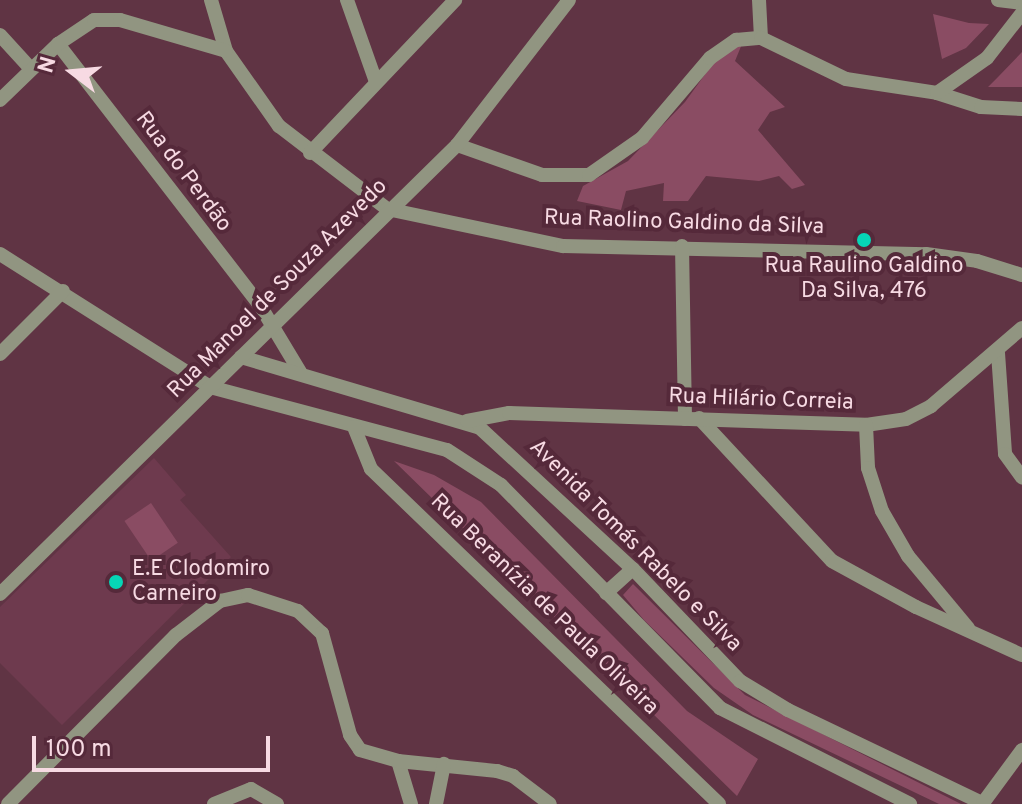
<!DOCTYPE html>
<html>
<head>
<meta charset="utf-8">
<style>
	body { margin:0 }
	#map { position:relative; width:1022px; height:804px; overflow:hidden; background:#603444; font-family:Overpass,sans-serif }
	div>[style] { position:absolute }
	.built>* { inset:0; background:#6e3a4e }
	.green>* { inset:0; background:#8a4c63; transform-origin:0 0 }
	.minor>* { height:14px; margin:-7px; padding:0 7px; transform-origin:7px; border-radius:7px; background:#919581 }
	.dots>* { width:22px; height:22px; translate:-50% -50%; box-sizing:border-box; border:4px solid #55293a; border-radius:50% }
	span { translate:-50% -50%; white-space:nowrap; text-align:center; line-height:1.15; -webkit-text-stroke:8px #55293a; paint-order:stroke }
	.street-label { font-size:22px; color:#f7dae3 }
	.poi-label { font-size:22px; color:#f7dae3 }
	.left { translate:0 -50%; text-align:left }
	.north { position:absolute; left:32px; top:32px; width:80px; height:80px; -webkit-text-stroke:6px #55293a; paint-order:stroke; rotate:286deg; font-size:22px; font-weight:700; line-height:32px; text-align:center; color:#f7dae3 }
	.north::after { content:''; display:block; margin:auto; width:28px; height:36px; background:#f7dae3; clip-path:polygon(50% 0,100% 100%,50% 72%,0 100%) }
	.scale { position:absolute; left:32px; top:736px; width:238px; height:36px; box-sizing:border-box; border:4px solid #f7dae3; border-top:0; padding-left:10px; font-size:24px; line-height:28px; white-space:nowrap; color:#f7dae3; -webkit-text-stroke:6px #55293a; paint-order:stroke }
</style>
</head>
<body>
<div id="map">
	<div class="built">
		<i style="clip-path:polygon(154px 458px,186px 495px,180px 500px,231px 557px,62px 725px,0 663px,0 607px)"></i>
	</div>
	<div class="green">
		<i style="clip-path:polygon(933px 14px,969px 23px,989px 24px,966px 48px,942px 59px)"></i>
		<i style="clip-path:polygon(742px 44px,735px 61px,785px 107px,770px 112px,758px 130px,805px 185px,792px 189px,779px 176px,759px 181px,706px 176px,688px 201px,663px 201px,664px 183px,626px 191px,621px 210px,577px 201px,583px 186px,628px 161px,685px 102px,714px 62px)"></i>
		<i style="clip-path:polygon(1022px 52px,1022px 87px,988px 87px,998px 77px)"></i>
		<i style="clip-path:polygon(394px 461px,434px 475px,481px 502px,687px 711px,758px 759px,737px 796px)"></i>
		<i style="left:151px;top:503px;width:48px;height:32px;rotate:56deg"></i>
		<i style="clip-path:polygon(633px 584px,745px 695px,961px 804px,939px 804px,753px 715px,714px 688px,644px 620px,623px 595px)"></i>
	</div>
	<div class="minor">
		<i style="left:211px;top:0;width:53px;rotate:73.6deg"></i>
		<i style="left:226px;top:51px;width:92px;rotate:54.8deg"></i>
		<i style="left:279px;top:126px;width:136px;rotate:37.5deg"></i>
		<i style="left:387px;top:209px;width:180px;rotate:11.9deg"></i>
		<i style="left:563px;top:246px;width:363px;rotate:1.3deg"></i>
		<i style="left:926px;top:254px;width:51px;rotate:7.8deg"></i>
		<i style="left:977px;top:261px;width:47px;rotate:17.3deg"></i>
		<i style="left:347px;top:0;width:87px;rotate:70.5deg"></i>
		<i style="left:759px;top:0;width:38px;rotate:87deg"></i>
		<i style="left:998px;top:0;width:24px;rotate:7deg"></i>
		<i style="left:0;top:35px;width:46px;rotate:47.6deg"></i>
		<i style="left:58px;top:44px;width:332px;rotate:52.3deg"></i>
		<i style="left:261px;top:307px;width:76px;rotate:59deg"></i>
		<i style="left:937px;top:93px;width:46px;rotate:17.7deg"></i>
		<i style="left:981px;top:107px;width:41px;rotate:2.8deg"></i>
		<i style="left:0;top:100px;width:81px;rotate:-44deg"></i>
		<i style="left:58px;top:44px;width:43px;rotate:-33.7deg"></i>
		<i style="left:94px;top:20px;width:26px"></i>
		<i style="left:120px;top:20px;width:110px;rotate:16.3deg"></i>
		<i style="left:457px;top:145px;width:90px;rotate:19.4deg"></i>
		<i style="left:542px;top:175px;width:47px"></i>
		<i style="left:589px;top:175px;width:65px;rotate:-34.9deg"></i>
		<i style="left:642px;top:138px;width:105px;rotate:-49.6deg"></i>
		<i style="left:710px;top:58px;width:32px;rotate:-35deg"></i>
		<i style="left:736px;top:40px;width:25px;rotate:-5deg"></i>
		<i style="left:761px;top:38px;width:94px;rotate:25.8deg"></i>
		<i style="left:846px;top:79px;width:92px;rotate:8.7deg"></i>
		<i style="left:937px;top:93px;width:61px;rotate:-35deg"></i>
		<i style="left:987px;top:58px;width:57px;rotate:-52.1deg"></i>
		<i style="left:310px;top:153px;width:211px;rotate:-46.5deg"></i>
		<i style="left:682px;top:246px;width:173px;rotate:89deg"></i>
		<i style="left:0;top:254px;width:249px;rotate:32.3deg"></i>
		<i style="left:210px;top:387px;width:245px;rotate:14.9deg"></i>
		<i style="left:447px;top:450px;width:64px;rotate:32.9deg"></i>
		<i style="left:501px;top:485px;width:313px;rotate:45.5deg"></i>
		<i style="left:720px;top:708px;width:213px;rotate:26.8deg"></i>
		<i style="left:998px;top:353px;width:101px;rotate:86deg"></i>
		<i style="left:1005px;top:454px;width:29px;rotate:54deg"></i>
		<i style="left:0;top:354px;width:89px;rotate:-45deg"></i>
		<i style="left:241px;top:357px;width:249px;rotate:16.5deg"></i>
		<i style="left:480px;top:428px;width:208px;rotate:42.7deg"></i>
		<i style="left:633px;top:569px;width:155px;rotate:46.3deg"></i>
		<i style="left:740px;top:681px;width:56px;rotate:31.1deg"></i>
		<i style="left:788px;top:710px;width:217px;rotate:25.6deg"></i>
		<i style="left:699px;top:418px;width:195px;rotate:47.1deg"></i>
		<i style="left:832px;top:561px;width:96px;rotate:28.7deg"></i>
		<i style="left:916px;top:607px;width:116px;rotate:24.4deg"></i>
		<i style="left:467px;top:421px;width:43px;rotate:-10.8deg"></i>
		<i style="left:509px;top:413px;width:357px;rotate:1.9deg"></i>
		<i style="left:866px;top:425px;width:40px;rotate:-8.5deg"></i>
		<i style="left:906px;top:419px;width:28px;rotate:-27deg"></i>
		<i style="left:931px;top:406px;width:120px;rotate:-40.6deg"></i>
		<i style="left:866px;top:425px;width:43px;rotate:87.3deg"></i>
		<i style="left:868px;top:468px;width:45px;rotate:72deg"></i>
		<i style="left:882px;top:511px;width:52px;rotate:60deg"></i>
		<i style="left:908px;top:556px;width:94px;rotate:50.2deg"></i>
		<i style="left:354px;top:427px;width:45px;rotate:68deg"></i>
		<i style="left:371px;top:469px;width:483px;rotate:43.9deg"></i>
		<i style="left:606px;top:593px;width:36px;rotate:-42deg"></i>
		<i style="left:0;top:594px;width:641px;rotate:-44.49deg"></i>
		<i style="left:457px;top:145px;width:183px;rotate:-52.3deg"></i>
		<i style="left:398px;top:761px;width:45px;rotate:73.2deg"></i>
		<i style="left:983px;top:803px;width:66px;rotate:-53.7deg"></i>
		<i style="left:8px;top:804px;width:238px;rotate:-45.2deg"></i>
		<i style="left:176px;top:635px;width:56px;rotate:-37.7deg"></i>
		<i style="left:220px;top:601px;width:29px;rotate:-12deg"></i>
		<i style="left:248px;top:595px;width:52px;rotate:17.7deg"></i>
		<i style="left:298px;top:611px;width:33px;rotate:43deg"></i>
		<i style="left:322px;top:633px;width:106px;rotate:74.6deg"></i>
		<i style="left:350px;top:735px;width:18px;rotate:56deg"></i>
		<i style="left:360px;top:750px;width:40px;rotate:16deg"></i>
		<i style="left:398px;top:761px;width:100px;rotate:5.8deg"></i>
		<i style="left:497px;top:771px;width:17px;rotate:17deg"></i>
		<i style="left:513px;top:776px;width:46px;rotate:37.1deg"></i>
		<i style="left:214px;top:804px;width:40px;rotate:-22deg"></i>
		<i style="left:251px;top:789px;width:30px;rotate:30deg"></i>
		<i style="left:436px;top:804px;width:41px;rotate:-78.7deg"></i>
	</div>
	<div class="dots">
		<i style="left:864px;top:240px;background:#06d5b6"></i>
		<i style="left:116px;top:582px;background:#06d5b6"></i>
	</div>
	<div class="street-label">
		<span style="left:183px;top:172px;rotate:53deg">Rua do Perdão</span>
		<span style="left:684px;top:223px;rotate:2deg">Rua Raolino Galdino da Silva</span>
		<span style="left:278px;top:289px;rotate:-45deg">Rua Manoel de Souza Azevedo</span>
		<span style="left:761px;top:400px;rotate:2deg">Rua Hilário Correia</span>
		<span style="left:635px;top:546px;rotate:45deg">Avenida Tomás Rabelo e Silva</span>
		<span style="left:544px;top:605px;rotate:44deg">Rua Beranízia de Paula Oliveira</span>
	</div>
	<div class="poi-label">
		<span style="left:864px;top:279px">Rua Raulino Galdino<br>Da Silva, 476</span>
		<span class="left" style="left:132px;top:582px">E.E Clodomiro<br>Carneiro</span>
	</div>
	<div class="north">N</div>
	<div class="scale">100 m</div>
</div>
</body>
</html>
